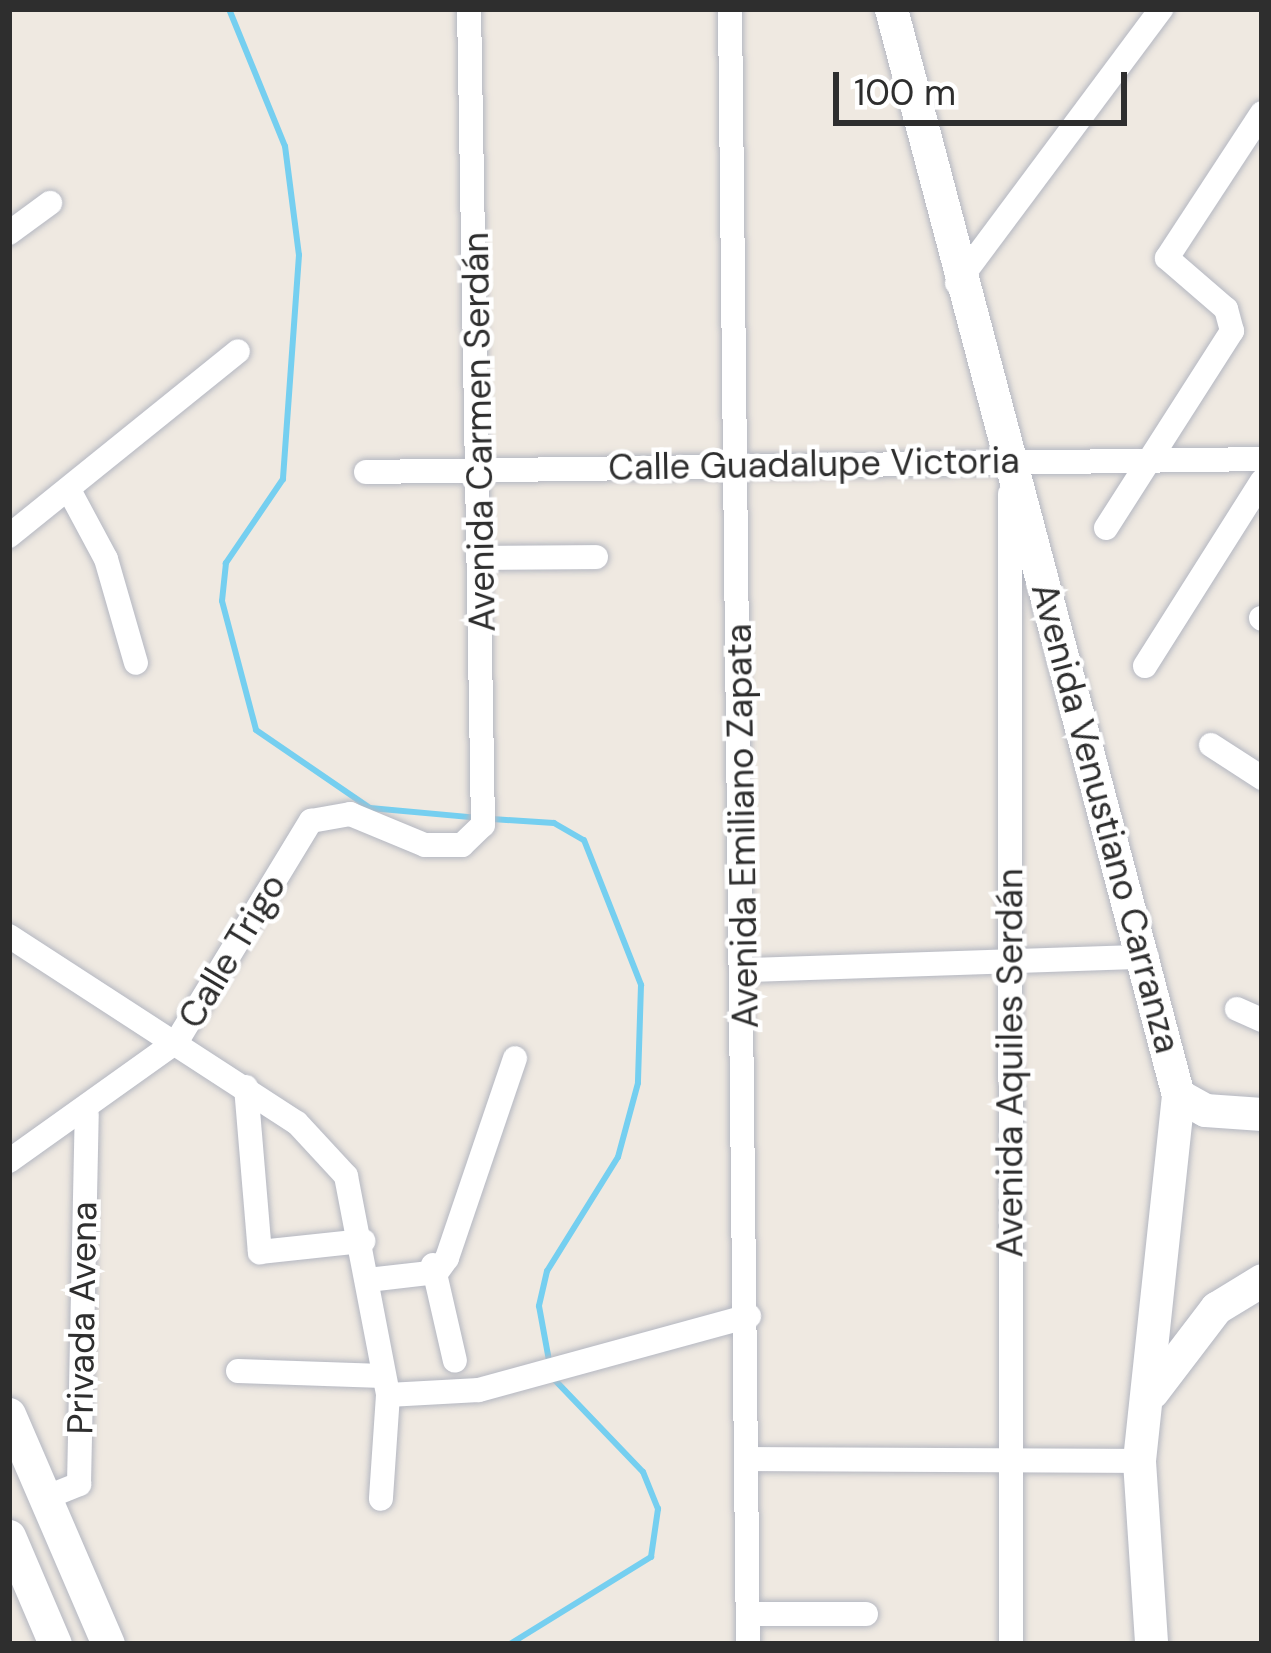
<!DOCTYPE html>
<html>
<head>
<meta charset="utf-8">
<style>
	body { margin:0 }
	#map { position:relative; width:1271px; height:1653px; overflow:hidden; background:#efe9e1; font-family:"DM Sans",sans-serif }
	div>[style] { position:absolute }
	.stream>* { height:6px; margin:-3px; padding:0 3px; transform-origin:3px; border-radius:3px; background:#75cff0 }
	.roads { filter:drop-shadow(0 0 3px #b4b7c1) drop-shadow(0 0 3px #b4b7c1) }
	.street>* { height:24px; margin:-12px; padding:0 12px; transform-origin:12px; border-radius:12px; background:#fff }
	.secondary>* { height:33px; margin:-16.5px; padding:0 16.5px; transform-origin:16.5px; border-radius:16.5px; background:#fff }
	span { translate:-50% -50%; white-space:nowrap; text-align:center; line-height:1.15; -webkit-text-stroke:9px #fff; paint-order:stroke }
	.street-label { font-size:36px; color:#2e2e2e }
	.frame { position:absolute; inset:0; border:12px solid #2e2e2e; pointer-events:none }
	.scale { position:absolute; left:833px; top:72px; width:294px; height:54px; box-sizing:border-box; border:6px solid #2e2e2e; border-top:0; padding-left:15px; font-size:36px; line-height:42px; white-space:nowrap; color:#2e2e2e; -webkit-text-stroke:9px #fff; paint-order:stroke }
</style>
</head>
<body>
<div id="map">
	<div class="stream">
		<i style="left:229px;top:9px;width:148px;rotate:67.8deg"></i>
		<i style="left:285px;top:146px;width:110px;rotate:82.7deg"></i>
		<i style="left:299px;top:255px;width:225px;rotate:94.1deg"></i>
		<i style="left:283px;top:479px;width:102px;rotate:124.2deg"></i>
		<i style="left:226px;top:563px;width:38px;rotate:96deg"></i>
		<i style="left:222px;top:601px;width:133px;rotate:75.2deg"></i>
		<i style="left:256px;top:730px;width:138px;rotate:34.4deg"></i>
		<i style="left:370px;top:808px;width:109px;rotate:5.2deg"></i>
		<i style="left:492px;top:819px;width:62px;rotate:3.7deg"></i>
		<i style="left:554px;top:823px;width:34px;rotate:30deg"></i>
		<i style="left:584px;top:840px;width:156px;rotate:68.5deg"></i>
		<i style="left:641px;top:985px;width:98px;rotate:91.8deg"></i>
		<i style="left:638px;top:1083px;width:77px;rotate:105.1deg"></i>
		<i style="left:618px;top:1157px;width:134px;rotate:121.9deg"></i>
		<i style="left:547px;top:1271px;width:36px;rotate:103deg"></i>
		<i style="left:539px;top:1306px;width:61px;rotate:79.6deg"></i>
		<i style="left:510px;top:1644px;width:166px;rotate:-31.7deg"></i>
		<i style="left:651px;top:1557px;width:49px;rotate:-81.7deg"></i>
		<i style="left:658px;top:1509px;width:40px;rotate:-112deg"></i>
		<i style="left:643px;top:1472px;width:130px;rotate:-133.8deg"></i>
	</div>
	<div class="roads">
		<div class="street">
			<i style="left:730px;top:9px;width:1635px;rotate:89.37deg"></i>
			<i style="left:9px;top:233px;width:51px;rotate:-36.2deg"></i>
			<i style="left:957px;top:283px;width:342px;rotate:-53.3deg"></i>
			<i style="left:366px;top:472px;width:896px;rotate:-0.83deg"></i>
			<i style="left:69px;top:490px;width:78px;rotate:61.8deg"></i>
			<i style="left:106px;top:559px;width:108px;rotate:73.9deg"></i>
			<i style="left:1010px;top:494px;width:1150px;rotate:89.95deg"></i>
			<i style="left:1106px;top:528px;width:234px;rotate:-57.4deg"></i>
			<i style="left:1232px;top:331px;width:23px;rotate:-105deg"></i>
			<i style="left:1226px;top:309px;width:78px;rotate:-139.2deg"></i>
			<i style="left:1167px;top:258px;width:173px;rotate:-56.8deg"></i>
			<i style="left:9px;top:536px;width:294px;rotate:-38.9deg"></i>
			<i style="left:482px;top:558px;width:114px;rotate:-0.5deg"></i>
			<i style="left:1261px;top:618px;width:1px;rotate:45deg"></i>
			<i style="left:1145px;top:666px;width:219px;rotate:-57.7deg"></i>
			<i style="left:1211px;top:745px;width:61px;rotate:32.9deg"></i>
			<i style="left:9px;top:936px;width:343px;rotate:33deg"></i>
			<i style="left:297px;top:1123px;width:72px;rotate:47.2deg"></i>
			<i style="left:346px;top:1176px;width:223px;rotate:79.1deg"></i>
			<i style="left:388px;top:1395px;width:104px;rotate:93.9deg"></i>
			<i style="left:747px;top:970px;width:400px;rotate:-1.9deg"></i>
			<i style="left:1237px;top:1009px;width:27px;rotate:24deg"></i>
			<i style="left:246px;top:1087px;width:166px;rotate:85.2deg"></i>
			<i style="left:260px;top:1252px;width:104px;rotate:-6.1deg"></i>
			<i style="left:9px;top:1161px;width:206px;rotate:-35.5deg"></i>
			<i style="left:177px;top:1041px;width:258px;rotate:-58.7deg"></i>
			<i style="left:311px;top:821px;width:40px;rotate:-10deg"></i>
			<i style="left:350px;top:814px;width:81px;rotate:22.5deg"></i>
			<i style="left:425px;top:845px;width:37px"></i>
			<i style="left:462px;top:845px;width:29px;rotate:-44deg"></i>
			<i style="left:483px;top:825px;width:816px;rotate:-90.98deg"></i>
			<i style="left:433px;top:1265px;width:98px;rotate:77.1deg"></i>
			<i style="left:368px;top:1280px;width:69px;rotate:-6.6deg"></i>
			<i style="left:437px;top:1272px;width:17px;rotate:-54deg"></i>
			<i style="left:447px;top:1258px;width:211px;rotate:-71.2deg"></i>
			<i style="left:238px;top:1371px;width:145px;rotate:2deg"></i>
			<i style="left:388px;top:1395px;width:91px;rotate:-3.1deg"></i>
			<i style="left:479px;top:1390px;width:280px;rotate:-15.3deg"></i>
			<i style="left:751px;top:1459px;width:388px;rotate:0.3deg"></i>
			<i style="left:45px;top:1498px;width:37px;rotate:-22deg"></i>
			<i style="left:79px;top:1484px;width:369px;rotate:-88.8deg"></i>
			<i style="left:748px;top:1614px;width:118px"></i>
		</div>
		<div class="secondary">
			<i style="left:891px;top:9px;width:1123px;rotate:75.2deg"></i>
			<i style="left:1178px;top:1095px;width:368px;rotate:96.1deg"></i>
			<i style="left:1139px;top:1461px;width:183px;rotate:86.2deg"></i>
			<i style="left:1178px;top:1095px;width:31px;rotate:29deg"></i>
			<i style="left:1205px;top:1110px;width:57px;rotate:4deg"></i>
			<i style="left:1152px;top:1392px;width:106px;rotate:-52.7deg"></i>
			<i style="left:1216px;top:1308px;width:54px;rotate:-31.3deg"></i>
			<i style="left:9px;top:1414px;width:250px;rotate:66.7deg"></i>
			<i style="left:9px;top:1536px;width:117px;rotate:66.9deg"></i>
		</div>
	</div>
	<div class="street-label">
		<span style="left:479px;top:432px;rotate:-91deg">Avenida Carmen Serdán</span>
		<span style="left:814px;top:464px;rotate:-1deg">Calle Guadalupe Victoria</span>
		<span style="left:1106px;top:818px;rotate:75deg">Avenida Venustiano Carranza</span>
		<span style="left:742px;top:826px;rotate:-91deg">Avenida Emiliano Zapata</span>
		<span style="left:232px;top:951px;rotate:-59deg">Calle Trigo</span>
		<span style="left:1010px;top:1063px;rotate:-90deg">Avenida Aquiles Serdán</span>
		<span style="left:82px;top:1318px;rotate:-89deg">Privada Avena</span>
	</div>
	<div class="frame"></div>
	<div class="scale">100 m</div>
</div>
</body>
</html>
